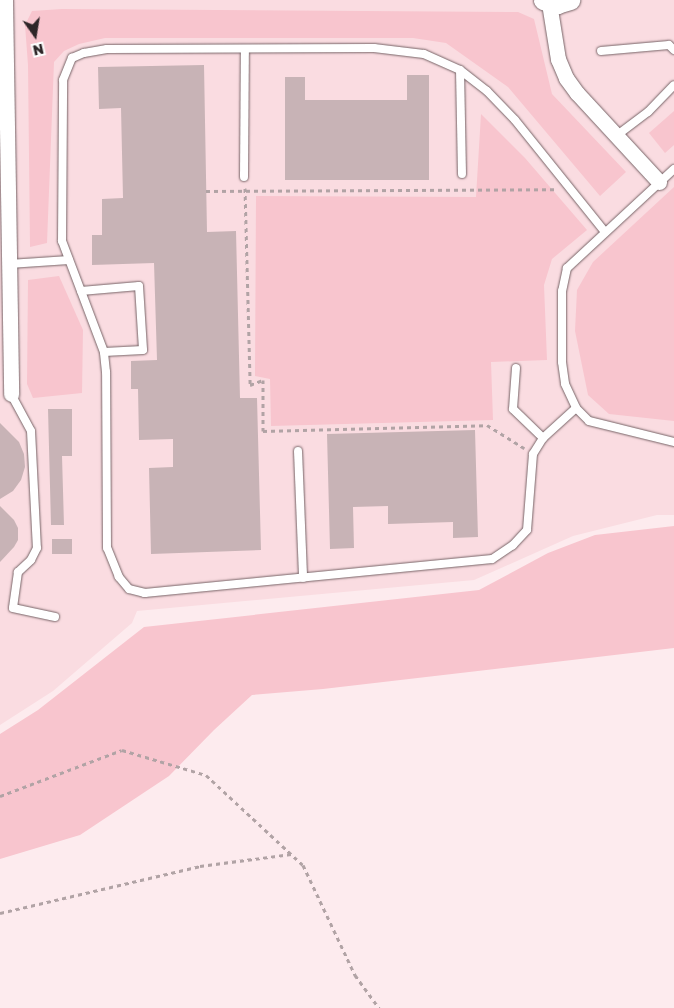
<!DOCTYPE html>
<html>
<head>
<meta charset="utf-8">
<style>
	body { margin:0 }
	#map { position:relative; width:674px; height:1008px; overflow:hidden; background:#fdebee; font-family:"Golos Text",sans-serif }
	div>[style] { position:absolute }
	.built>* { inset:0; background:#fadce1 }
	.green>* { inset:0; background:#f8c5ce }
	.building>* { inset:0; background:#c8b3b6; transform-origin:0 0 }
	.path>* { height:3px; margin-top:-1.5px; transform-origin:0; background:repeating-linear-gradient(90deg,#b1a3a5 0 4px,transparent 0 8px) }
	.roads { filter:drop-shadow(0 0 1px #776467) drop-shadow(0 0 1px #776467) }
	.service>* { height:8px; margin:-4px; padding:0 4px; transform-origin:4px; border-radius:4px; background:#fff }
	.minor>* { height:15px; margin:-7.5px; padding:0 7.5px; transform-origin:7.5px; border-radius:7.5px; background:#fff }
	.tertiary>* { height:19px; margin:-9.5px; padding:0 9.5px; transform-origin:9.5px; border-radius:9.5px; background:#fff }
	span { translate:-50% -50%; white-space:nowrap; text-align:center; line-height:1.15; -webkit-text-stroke:4.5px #fdfdfd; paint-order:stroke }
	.north { position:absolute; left:10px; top:10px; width:50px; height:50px; -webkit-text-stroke:4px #fdfdfd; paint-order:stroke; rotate:167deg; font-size:14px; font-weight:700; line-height:20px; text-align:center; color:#2e2628 }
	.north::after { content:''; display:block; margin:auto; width:18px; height:22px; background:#2e2628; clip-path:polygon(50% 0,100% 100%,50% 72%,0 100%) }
</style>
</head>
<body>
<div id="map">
	<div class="built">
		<i style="clip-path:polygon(0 0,674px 0,674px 515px,657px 515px,573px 536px,474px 580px,137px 611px,132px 623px,53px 691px,0 725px)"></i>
	</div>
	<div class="green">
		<i style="clip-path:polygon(62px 9px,518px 12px,534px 19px,552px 94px,626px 172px,600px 196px,508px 87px,446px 43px,413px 38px,105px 38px,79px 44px,64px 51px,54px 62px,47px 243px,30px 247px,28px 65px,25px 25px,32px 11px)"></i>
		<i style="clip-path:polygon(674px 111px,674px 145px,665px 153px,649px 133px)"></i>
		<i style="clip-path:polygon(481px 114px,525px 158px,587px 230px,552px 259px,544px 285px,547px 360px,491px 362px,493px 420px,271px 426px,270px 379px,255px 376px,256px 196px,476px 197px)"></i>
		<i style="clip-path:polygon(674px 187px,674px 421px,609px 414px,588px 395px,575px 331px,577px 290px,593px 262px)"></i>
		<i style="clip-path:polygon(59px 276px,83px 330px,82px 393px,33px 398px,27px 384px,28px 280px)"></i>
		<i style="clip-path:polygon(674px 526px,674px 648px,323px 689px,252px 695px,214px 730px,169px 776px,80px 835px,0 859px,0 734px,38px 710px,144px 627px,479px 590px,548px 553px,595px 535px)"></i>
	</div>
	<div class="building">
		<i style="clip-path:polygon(204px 65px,207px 232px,236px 231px,240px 398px,257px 398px,261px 550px,151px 554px,149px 468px,173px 467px,173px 439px,139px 440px,138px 389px,131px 389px,131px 361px,157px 360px,154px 263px,92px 265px,92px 235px,102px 235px,102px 199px,123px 198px,121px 108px,99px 109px,98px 67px)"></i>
		<i style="clip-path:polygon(407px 75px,429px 75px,429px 180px,285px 180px,285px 77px,305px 77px,305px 100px,407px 100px)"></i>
		<i style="clip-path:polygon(48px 409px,72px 409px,72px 456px,62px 456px,64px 525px,51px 525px)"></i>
		<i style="clip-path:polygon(0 423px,19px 442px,24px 454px,25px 467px,21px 480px,13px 491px,0 499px)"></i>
		<i style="clip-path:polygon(475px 430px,478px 537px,453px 538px,453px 522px,388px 524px,388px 506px,353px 507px,354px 548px,330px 549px,327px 434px)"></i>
		<i style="clip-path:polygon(0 506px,14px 520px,18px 528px,18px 540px,14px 547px,0 562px)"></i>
		<i style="left:52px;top:539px;width:20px;height:15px"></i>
	</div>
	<div class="path">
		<i style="left:245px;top:188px;width:197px;rotate:88.5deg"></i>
		<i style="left:250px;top:385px;width:14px;rotate:-21deg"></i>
		<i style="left:263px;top:380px;width:51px;rotate:90deg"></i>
		<i style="left:263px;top:431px;width:224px;rotate:-1.5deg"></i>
		<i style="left:487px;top:425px;width:44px;rotate:31.9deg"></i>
		<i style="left:206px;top:191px;width:349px;rotate:-0.3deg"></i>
		<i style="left:0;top:796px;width:130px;rotate:-20.7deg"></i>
		<i style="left:122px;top:750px;width:88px;rotate:16.6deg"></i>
		<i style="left:206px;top:775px;width:132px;rotate:42.9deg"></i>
		<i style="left:303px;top:865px;width:122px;rotate:64.7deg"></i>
		<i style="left:355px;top:975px;width:41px;rotate:54deg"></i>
		<i style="left:0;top:913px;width:205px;rotate:-13.2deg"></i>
		<i style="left:200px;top:866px;width:92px;rotate:-7.5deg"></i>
	</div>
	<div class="roads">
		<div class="service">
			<i style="left:601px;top:51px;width:68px;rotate:-5deg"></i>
			<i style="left:669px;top:45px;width:7px;rotate:45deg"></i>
			<i style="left:460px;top:70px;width:104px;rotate:88.9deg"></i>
			<i style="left:616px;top:136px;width:40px;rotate:-37deg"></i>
			<i style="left:648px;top:112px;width:37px;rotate:-46deg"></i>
			<i style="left:674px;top:169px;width:146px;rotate:137.2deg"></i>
			<i style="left:567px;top:268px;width:24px;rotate:102deg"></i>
			<i style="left:562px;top:291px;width:71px;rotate:90deg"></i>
			<i style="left:562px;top:362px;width:22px;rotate:82deg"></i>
			<i style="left:565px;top:384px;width:26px;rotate:65deg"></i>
			<i style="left:576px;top:408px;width:18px;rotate:45deg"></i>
			<i style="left:589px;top:421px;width:88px;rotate:13.9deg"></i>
			<i style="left:244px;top:177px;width:128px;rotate:-89.6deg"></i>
			<i style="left:9px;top:264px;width:60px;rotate:-3.8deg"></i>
			<i style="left:81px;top:291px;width:58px;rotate:-4.9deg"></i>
			<i style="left:139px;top:286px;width:64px;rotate:86.4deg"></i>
			<i style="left:143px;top:350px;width:39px;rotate:177deg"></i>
			<i style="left:516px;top:368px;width:41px;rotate:94.2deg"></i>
			<i style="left:513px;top:409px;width:42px;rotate:44deg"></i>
			<i style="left:11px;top:394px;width:42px;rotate:61.6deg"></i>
			<i style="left:31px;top:431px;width:117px;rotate:87.1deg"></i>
			<i style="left:37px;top:548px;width:13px;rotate:117deg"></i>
			<i style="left:31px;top:560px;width:18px;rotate:137deg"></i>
			<i style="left:18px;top:572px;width:36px;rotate:98deg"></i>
			<i style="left:13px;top:608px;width:43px;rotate:12.1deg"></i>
			<i style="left:576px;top:408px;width:45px;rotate:137.7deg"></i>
			<i style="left:543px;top:438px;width:19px;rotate:122deg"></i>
			<i style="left:533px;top:454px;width:76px;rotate:94.5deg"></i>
			<i style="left:527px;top:530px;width:21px;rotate:133deg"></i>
			<i style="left:513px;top:545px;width:25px;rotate:146deg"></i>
			<i style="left:492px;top:559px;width:349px;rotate:174.4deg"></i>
			<i style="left:145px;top:593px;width:16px;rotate:-166deg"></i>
			<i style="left:129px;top:589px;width:16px;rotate:-130deg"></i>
			<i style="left:119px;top:577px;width:31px;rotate:-112deg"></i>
			<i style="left:107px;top:548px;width:176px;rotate:-90.3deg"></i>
			<i style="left:106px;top:372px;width:20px;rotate:-96deg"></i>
			<i style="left:104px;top:352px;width:119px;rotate:-110.7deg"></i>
			<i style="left:62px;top:241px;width:161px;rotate:-89.6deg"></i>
			<i style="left:63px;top:80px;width:24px;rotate:-68deg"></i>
			<i style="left:72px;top:58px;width:13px;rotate:-23deg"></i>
			<i style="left:84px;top:53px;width:23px;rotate:-10deg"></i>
			<i style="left:107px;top:49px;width:267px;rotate:-0.2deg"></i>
			<i style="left:374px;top:48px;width:50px;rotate:6.8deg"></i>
			<i style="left:424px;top:54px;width:39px;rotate:24deg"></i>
			<i style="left:460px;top:70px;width:34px;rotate:38deg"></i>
			<i style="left:487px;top:91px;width:40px;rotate:46deg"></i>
			<i style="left:515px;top:120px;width:144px;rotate:51.2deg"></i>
			<i style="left:298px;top:451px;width:127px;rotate:87.7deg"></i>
		</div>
		<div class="minor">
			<i style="left:5px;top:0;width:394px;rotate:89.1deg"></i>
			<i style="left:549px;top:3px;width:57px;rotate:80.9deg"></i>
			<i style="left:558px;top:59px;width:21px;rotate:67deg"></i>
			<i style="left:566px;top:78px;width:19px;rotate:54deg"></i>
			<i style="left:577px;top:93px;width:121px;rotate:47.3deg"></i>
		</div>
		<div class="tertiary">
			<i style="left:543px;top:0;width:15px;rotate:16deg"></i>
			<i style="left:557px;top:4px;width:14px;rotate:-17deg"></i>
		</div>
	</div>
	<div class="north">N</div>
</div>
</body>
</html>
